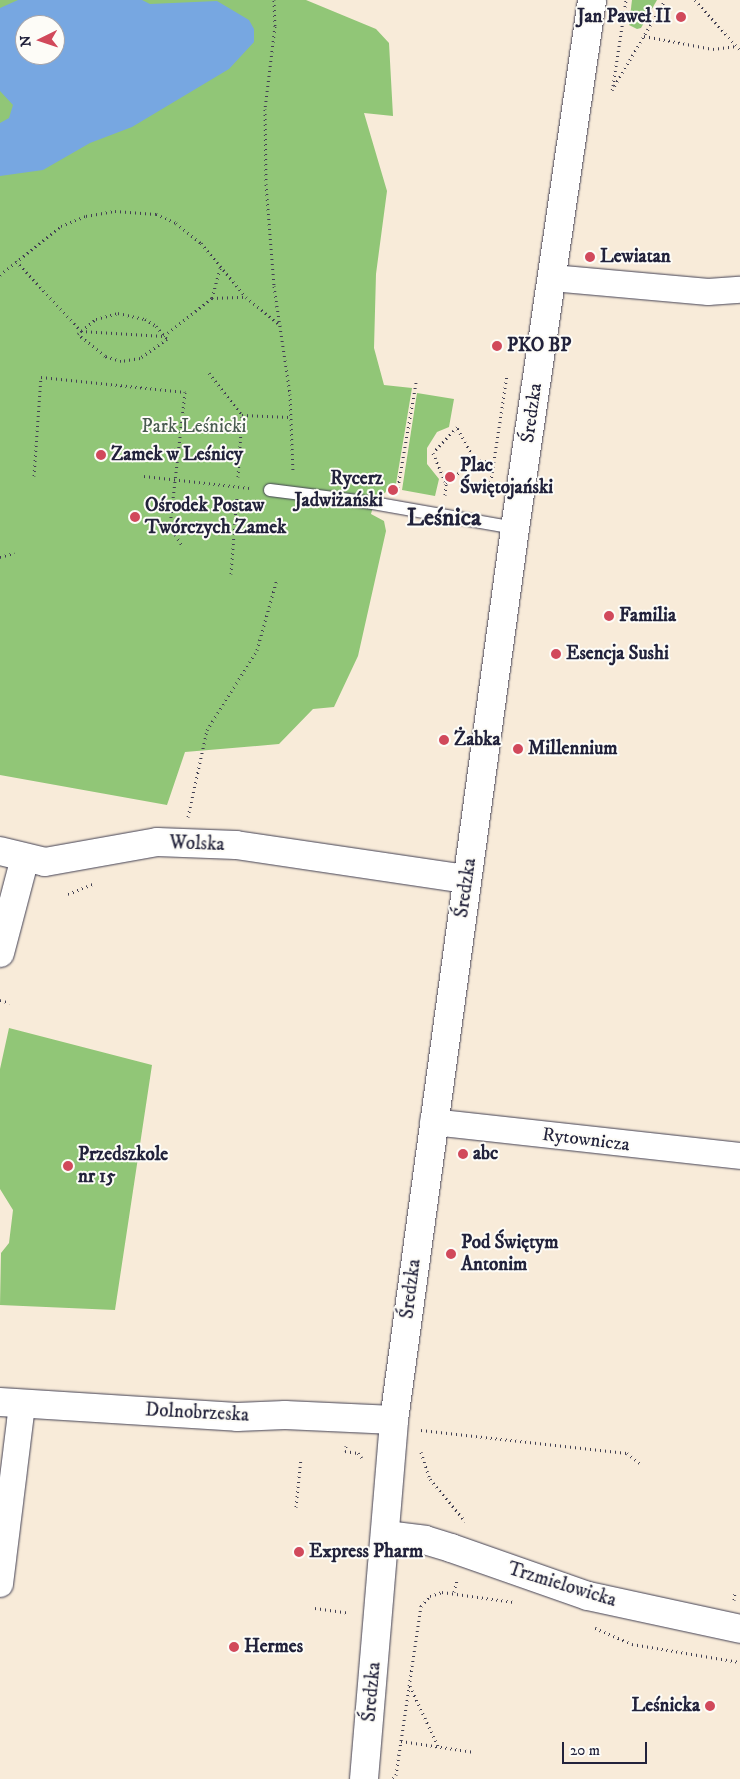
<!DOCTYPE html>
<html>
<head>
<meta charset="utf-8">
<style>
	body { margin:0 }
	#map { position:relative; width:740px; height:1779px; overflow:hidden; background:#f8ebd9; font-family:"IM FELL DW Pica",serif }
	div>[style] { position:absolute }
	.green>* { inset:0; background:#91c677 }
	.water>* { inset:0; background:#77a7e1 }
	.path>* { height:3px; margin-top:-1.5px; transform-origin:0; background:repeating-linear-gradient(90deg,#424053 0 1px,transparent 0 5px) }
	.roads { filter:drop-shadow(0 0 1px #424053) drop-shadow(0 0 1px #424053) }
	.service>* { height:12px; margin:-6px; padding:0 6px; transform-origin:6px; border-radius:6px; background:#fff }
	.minor>* { height:26px; margin:-13px; padding:0 13px; transform-origin:13px; border-radius:13px; background:#fff }
	.tertiary>* { height:28px; margin:-14px; padding:0 14px; transform-origin:14px; border-radius:14px; background:#fff }
	.secondary>* { height:28px; margin:-14px; padding:0 14px; transform-origin:14px; border-radius:14px; background:#fff }
	.dots>* { width:14px; height:14px; translate:-50% -50%; box-sizing:border-box; border:2px solid #fdfcf7; border-radius:50% }
	span { translate:-50% -50%; white-space:nowrap; text-align:center; line-height:1.15; -webkit-text-stroke:4px #fdfcf7; paint-order:stroke }
	.poi-label { font-size:19px; color:#22223b; font-weight:700 }
	.right { translate:-100% -50%; text-align:right }
	.left { translate:0 -50%; text-align:left }
	.street-label { font-size:19px; color:#22223b }
	.park-label { font-size:19px; color:#495b50 }
	.district-label { font-size:24px; color:#22223b; font-weight:700 }
	.north { position:absolute; left:15px; top:15px; width:50px; height:50px; box-sizing:border-box; background:#fdfcf7; border:1px solid #a5a5ac; border-radius:50%; rotate:266deg; font-size:14px; font-weight:700; line-height:20px; text-align:center; color:#22223b }
	.north::after { content:''; display:block; margin:auto; width:18px; height:22px; background:#d1495b; clip-path:polygon(50% 0,100% 100%,50% 72%,0 100%) }
	.scale { position:absolute; left:562px; top:1742px; width:85px; height:22px; box-sizing:border-box; border:2px solid #22223b; border-top:0; padding-left:6px; font-size:15px; line-height:18px; white-space:nowrap; color:#22223b; -webkit-text-stroke:4px #fdfcf7; paint-order:stroke }
</style>
</head>
<body>
<div id="map">
	<div class="green">
		<i style="clip-path:polygon(evenodd,0 0,306px 0,376px 29px,389px 43px,393px 116px,364px 113px,387px 191px,376px 274px,374px 348px,384px 385px,412px 388px,396px 484px,390px 484px,385px 493px,376px 496px,371px 514px,384px 521px,386px 531px,358px 656px,334px 707px,313px 709px,279px 744px,185px 752px,167px 805px,0 775px,0 0,25px 25px,55px 25px,55px 55px,25px 55px,25px 25px)"></i>
		<i style="clip-path:polygon(632px 0,657px 0,641px 28px,637px 29px,629px 25px)"></i>
		<i style="clip-path:polygon(417px 393px,454px 399px,449px 427px,437px 432px,427px 448px,427px 464px,439px 479px,435px 496px,402px 490px)"></i>
		<i style="clip-path:polygon(9px 1028px,152px 1065px,115px 1310px,0 1305px,1px 1253px,9px 1243px,13px 1210px,0 1189px,0 1069px)"></i>
	</div>
	<div class="water">
		<i style="clip-path:polygon(evenodd,18px 0,142px 0,150px 4px,217px 1px,249px 20px,254px 29px,254px 42px,229px 69px,132px 127px,90px 143px,43px 170px,0 176px,0 123px,9px 118px,13px 105px,0 91px,0 8px,18px 0,25px 25px,55px 25px,55px 55px,25px 55px,25px 25px)"></i>
	</div>
	<div class="path">
		<i style="left:274px;top:0;width:26px;rotate:88deg"></i>
		<i style="left:275px;top:26px;width:84px;rotate:96.9deg"></i>
		<i style="left:265px;top:109px;width:75px;rotate:89.2deg"></i>
		<i style="left:266px;top:184px;width:102px;rotate:85.5deg"></i>
		<i style="left:274px;top:286px;width:109px;rotate:81.6deg"></i>
		<i style="left:290px;top:394px;width:78px;rotate:87.8deg"></i>
		<i style="left:695px;top:0;width:67px;rotate:48deg"></i>
		<i style="left:644px;top:36px;width:70px;rotate:10.7deg"></i>
		<i style="left:713px;top:49px;width:24px;rotate:-7deg"></i>
		<i style="left:613px;top:86px;width:87px;rotate:-81.4deg"></i>
		<i style="left:612px;top:90px;width:104px;rotate:-59.5deg"></i>
		<i style="left:16px;top:261px;width:96px;rotate:47.1deg"></i>
		<i style="left:81px;top:331px;width:83px;rotate:3.4deg"></i>
		<i style="left:164px;top:336px;width:61px;rotate:-38.4deg"></i>
		<i style="left:212px;top:298px;width:31px;rotate:-75deg"></i>
		<i style="left:0;top:275px;width:78px;rotate:-38.8deg"></i>
		<i style="left:61px;top:226px;width:27px;rotate:-22deg"></i>
		<i style="left:86px;top:216px;width:29px;rotate:-10deg"></i>
		<i style="left:115px;top:211px;width:41px;rotate:4.2deg"></i>
		<i style="left:156px;top:214px;width:22px;rotate:24deg"></i>
		<i style="left:176px;top:223px;width:32px;rotate:39deg"></i>
		<i style="left:201px;top:243px;width:70px;rotate:50.2deg"></i>
		<i style="left:246px;top:297px;width:45px;rotate:39.6deg"></i>
		<i style="left:212px;top:298px;width:34px;rotate:-2deg"></i>
		<i style="left:118px;top:313px;width:28px;rotate:13deg"></i>
		<i style="left:145px;top:319px;width:13px;rotate:32deg"></i>
		<i style="left:156px;top:326px;width:17px;rotate:50deg"></i>
		<i style="left:167px;top:339px;width:33px;rotate:145deg"></i>
		<i style="left:140px;top:358px;width:19px;rotate:171deg"></i>
		<i style="left:121px;top:361px;width:17px;rotate:-163deg"></i>
		<i style="left:105px;top:356px;width:35px;rotate:-141deg"></i>
		<i style="left:78px;top:334px;width:23px;rotate:-40deg"></i>
		<i style="left:96px;top:319px;width:23px;rotate:-15deg"></i>
		<i style="left:209px;top:373px;width:53px;rotate:51.8deg"></i>
		<i style="left:242px;top:415px;width:48px;rotate:2.4deg"></i>
		<i style="left:475px;top:460px;width:18px;rotate:6deg"></i>
		<i style="left:34px;top:476px;width:99px;rotate:-86deg"></i>
		<i style="left:41px;top:377px;width:145px;rotate:5.9deg"></i>
		<i style="left:185px;top:392px;width:135px;rotate:96.4deg"></i>
		<i style="left:170px;top:526px;width:22px;rotate:58deg"></i>
		<i style="left:144px;top:476px;width:107px;rotate:6.5deg"></i>
		<i style="left:238px;top:477px;width:62px;rotate:-86.3deg"></i>
		<i style="left:398px;top:487px;width:106px;rotate:-80.2deg"></i>
		<i style="left:490px;top:487px;width:113px;rotate:-81.4deg"></i>
		<i style="left:445px;top:495px;width:12px;rotate:-85deg"></i>
		<i style="left:446px;top:483px;width:37px;rotate:-38deg"></i>
		<i style="left:475px;top:460px;width:38px;rotate:-119deg"></i>
		<i style="left:457px;top:427px;width:35px;rotate:133deg"></i>
		<i style="left:433px;top:453px;width:33px;rotate:67deg"></i>
		<i style="left:0;top:557px;width:15px;rotate:-16deg"></i>
		<i style="left:231px;top:574px;width:79px;rotate:-85.7deg"></i>
		<i style="left:188px;top:817px;width:89px;rotate:-77.7deg"></i>
		<i style="left:207px;top:730px;width:94px;rotate:-58deg"></i>
		<i style="left:257px;top:650px;width:74px;rotate:-74.3deg"></i>
		<i style="left:68px;top:894px;width:27px;rotate:-22deg"></i>
		<i style="left:0;top:1000px;width:10px;rotate:17deg"></i>
		<i style="left:421px;top:1430px;width:207px;rotate:6.4deg"></i>
		<i style="left:627px;top:1453px;width:18px;rotate:38deg"></i>
		<i style="left:346px;top:1446px;width:5px;rotate:101deg"></i>
		<i style="left:345px;top:1451px;width:13px;rotate:9deg"></i>
		<i style="left:358px;top:1453px;width:6px;rotate:51deg"></i>
		<i style="left:421px;top:1452px;width:28px;rotate:72deg"></i>
		<i style="left:430px;top:1479px;width:55px;rotate:50.2deg"></i>
		<i style="left:296px;top:1507px;width:49px;rotate:-84.2deg"></i>
		<i style="left:454px;top:1592px;width:12px;rotate:-76deg"></i>
		<i style="left:734px;top:1600px;width:8px;rotate:-83deg"></i>
		<i style="left:315px;top:1608px;width:34px;rotate:8deg"></i>
		<i style="left:595px;top:1628px;width:40px;rotate:23.4deg"></i>
		<i style="left:632px;top:1644px;width:109px;rotate:9.5deg"></i>
		<i style="left:410px;top:1686px;width:66px;rotate:65deg"></i>
		<i style="left:401px;top:1741px;width:74px;rotate:8.6deg"></i>
		<i style="left:393px;top:1778px;width:4px;rotate:-45deg"></i>
		<i style="left:396px;top:1775px;width:171px;rotate:-81.6deg"></i>
		<i style="left:421px;top:1606px;width:13px;rotate:-48deg"></i>
		<i style="left:430px;top:1596px;width:13px;rotate:-18deg"></i>
		<i style="left:442px;top:1592px;width:73px;rotate:7.9deg"></i>
	</div>
	<div class="roads">
		<div class="service">
			<i style="left:270px;top:490px;width:104px;rotate:7.2deg"></i>
			<i style="left:373px;top:503px;width:144px;rotate:10deg"></i>
		</div>
		<div class="minor">
			<i style="left:552px;top:278px;width:157px;rotate:5.1deg"></i>
			<i style="left:708px;top:292px;width:32px;rotate:-4deg"></i>
			<i style="left:433px;top:1122px;width:309px;rotate:6.3deg"></i>
			<i style="left:0;top:1584px;width:181px;rotate:-83deg"></i>
		</div>
		<div class="tertiary">
			<i style="left:0;top:851px;width:46px;rotate:13.7deg"></i>
			<i style="left:45px;top:862px;width:114px;rotate:-10.1deg"></i>
			<i style="left:157px;top:842px;width:79px;rotate:2.2deg"></i>
			<i style="left:236px;top:845px;width:233px;rotate:8.4deg"></i>
			<i style="left:0;top:953px;width:98px;rotate:-75.3deg"></i>
			<i style="left:0;top:1402px;width:237px;rotate:3.6deg"></i>
			<i style="left:237px;top:1417px;width:48px;rotate:-2.4deg"></i>
			<i style="left:285px;top:1415px;width:109px;rotate:2.6deg"></i>
			<i style="left:386px;top:1535px;width:39px;rotate:7deg"></i>
			<i style="left:425px;top:1540px;width:27px;rotate:17deg"></i>
			<i style="left:451px;top:1548px;width:145px;rotate:19.3deg"></i>
			<i style="left:588px;top:1596px;width:156px;rotate:12.2deg"></i>
		</div>
		<div class="secondary">
			<i style="left:364px;top:1779px;width:360px;rotate:-85.2deg"></i>
			<i style="left:394px;top:1420px;width:900px;rotate:-82.27deg"></i>
			<i style="left:515px;top:528px;width:534px;rotate:-81.7deg"></i>
		</div>
	</div>
	<div class="dots">
		<i style="left:681px;top:17px;background:#d1495b"></i>
		<i style="left:590px;top:257px;background:#d1495b"></i>
		<i style="left:497px;top:346px;background:#d1495b"></i>
		<i style="left:101px;top:455px;background:#d1495b"></i>
		<i style="left:450px;top:477px;background:#d1495b"></i>
		<i style="left:393px;top:490px;background:#d1495b"></i>
		<i style="left:135px;top:517px;background:#d1495b"></i>
		<i style="left:609px;top:616px;background:#d1495b"></i>
		<i style="left:556px;top:654px;background:#d1495b"></i>
		<i style="left:444px;top:740px;background:#d1495b"></i>
		<i style="left:518px;top:749px;background:#d1495b"></i>
		<i style="left:463px;top:1154px;background:#d1495b"></i>
		<i style="left:68px;top:1166px;background:#d1495b"></i>
		<i style="left:451px;top:1254px;background:#d1495b"></i>
		<i style="left:299px;top:1552px;background:#d1495b"></i>
		<i style="left:234px;top:1647px;background:#d1495b"></i>
		<i style="left:710px;top:1706px;background:#d1495b"></i>
	</div>
	<div class="poi-label">
		<span class="right" style="left:671px;top:17px">Jan Paweł II</span>
		<span class="left" style="left:600px;top:257px">Lewiatan</span>
		<span class="left" style="left:507px;top:346px">PKO BP</span>
		<span class="left" style="left:111px;top:455px">Zamek w Leśnicy</span>
		<span class="left" style="left:460px;top:477px">Plac<br>Świętojański</span>
		<span class="right" style="left:383px;top:490px">Rycerz<br>Jadwiżański</span>
		<span class="left" style="left:145px;top:517px">Ośrodek Postaw<br>Twórczych Zamek</span>
		<span class="left" style="left:619px;top:616px">Familia</span>
		<span class="left" style="left:566px;top:654px">Esencja Sushi</span>
		<span class="left" style="left:454px;top:740px">Żabka</span>
		<span class="left" style="left:528px;top:749px">Millennium</span>
		<span class="left" style="left:473px;top:1154px">abc</span>
		<span class="left" style="left:78px;top:1166px">Przedszkole<br>nr 15</span>
		<span class="left" style="left:461px;top:1254px">Pod Świętym<br>Antonim</span>
		<span class="left" style="left:309px;top:1552px">Express Pharm</span>
		<span class="left" style="left:244px;top:1647px">Hermes</span>
		<span class="right" style="left:700px;top:1706px">Leśnicka</span>
	</div>
	<div class="street-label">
		<span style="left:532px;top:413px;rotate:-82deg">Średzka</span>
		<span style="left:197px;top:844px;rotate:2deg">Wolska</span>
		<span style="left:466px;top:888px;rotate:-82deg">Średzka</span>
		<span style="left:586px;top:1140px;rotate:7deg">Rytownicza</span>
		<span style="left:411px;top:1289px;rotate:-83deg">Średzka</span>
		<span style="left:197px;top:1413px;rotate:3deg">Dolnobrzeska</span>
		<span style="left:562px;top:1585px;rotate:17deg">Trzmielowicka</span>
		<span style="left:372px;top:1692px;rotate:-85deg">Średzka</span>
	</div>
	<div class="park-label">
		<span style="left:194px;top:427px">Park Leśnicki</span>
	</div>
	<div class="district-label">
		<span style="left:444px;top:519px">Leśnica</span>
	</div>
	<div class="north">N</div>
	<div class="scale">20 m</div>
</div>
</body>
</html>
